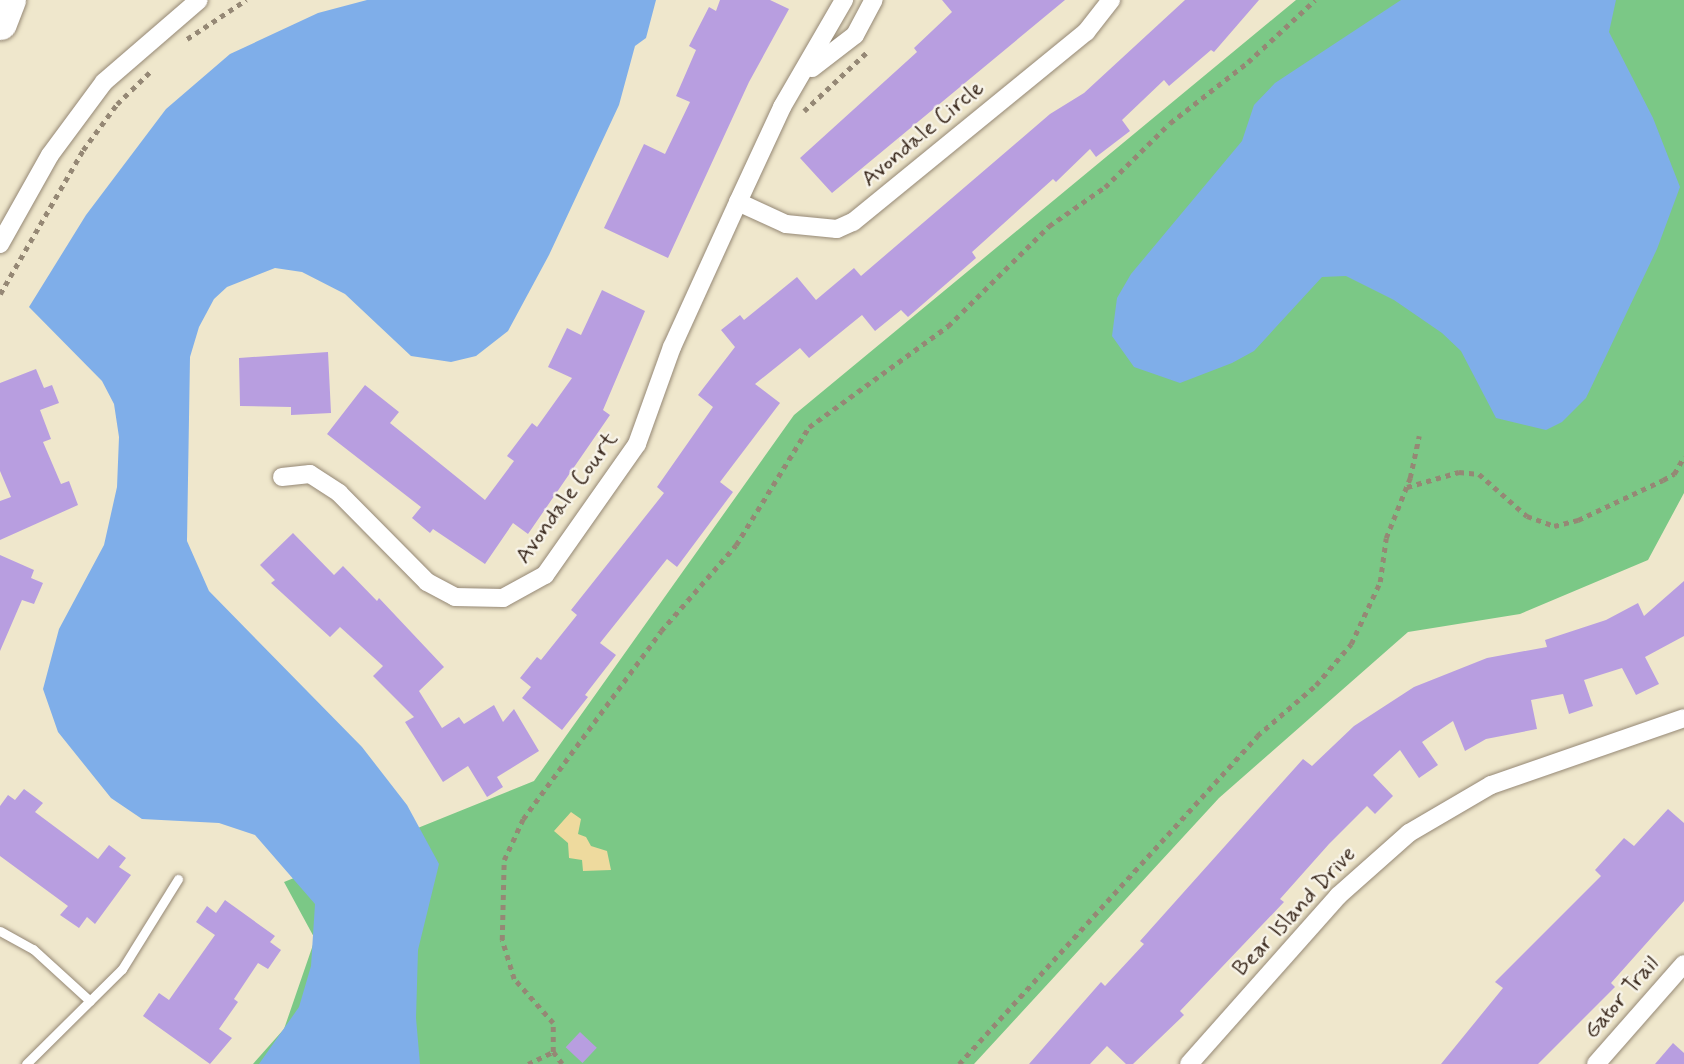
<!DOCTYPE html>
<html>
<head>
<meta charset="utf-8">
<style>
	body { margin:0 }
	#map { position:relative; width:1684px; height:1064px; overflow:hidden; background:#efe7cc; font-family:Mynerve,sans-serif }
	div>[style] { position:absolute }
	.green>* { inset:0; background:#7bc886 }
	.sand>* { inset:0; background:#eeda9e }
	.water>* { inset:0; background:#7faee9 }
	.building>* { inset:0; background:#b89ee0; transform-origin:0 0 }
	.path>* { height:4.5px; margin-top:-2.25px; transform-origin:0; background:repeating-linear-gradient(90deg,#958875 0 5px,transparent 0 10px) }
	.roads { filter:drop-shadow(0 0 2px #958875) drop-shadow(0 0 2px #958875) }
	.service>* { height:9px; margin:-4.5px; padding:0 4.5px; transform-origin:4.5px; border-radius:4.5px; background:#fff }
	.minor>* { height:18px; margin:-9px; padding:0 9px; transform-origin:9px; border-radius:9px; background:#fff }
	.motorway>* { height:33px; margin:-16.5px; padding:0 16.5px; transform-origin:16.5px; border-radius:16.5px; background:#fff }
	span { translate:-50% -50%; white-space:nowrap; text-align:center; line-height:1.15; -webkit-text-stroke:5px #f7f3e8; paint-order:stroke }
	.street-label { font-size:23px; color:#3b2a1e }
</style>
</head>
<body>
<div id="map">
	<div class="green">
		<i style="clip-path:polygon(1296px 0,1684px 0,1684px 493px,1648px 560px,1520px 614px,1408px 632px,1219px 798px,974px 1064px,253px 1064px,284px 1029px,315px 939px,284px 882px,534px 781px,794px 415px)"></i>
	</div>
	<div class="sand">
		<i style="clip-path:polygon(571px 812px,581px 819px,578px 834px,586px 837px,591px 846px,607px 851px,611px 870px,583px 871px,582px 860px,569px 858px,568px 843px,554px 831px)"></i>
	</div>
	<div class="water">
		<i style="clip-path:polygon(367px 0,656px 0,646px 38px,635px 46px,619px 105px,549px 255px,508px 331px,476px 356px,451px 362px,411px 356px,345px 294px,302px 272px,275px 268px,227px 287px,214px 299px,199px 327px,190px 357px,187px 541px,209px 591px,362px 747px,407px 805px,439px 864px,418px 950px,416px 1018px,420px 1064px,259px 1064px,299px 1007px,311px 966px,315px 904px,255px 835px,219px 823px,142px 819px,111px 798px,58px 732px,43px 689px,59px 629px,104px 545px,117px 487px,119px 437px,114px 404px,102px 381px,29px 307px,86px 215px,166px 109px,230px 54px,318px 13px)"></i>
		<i style="clip-path:polygon(1401px 0,1616px 0,1609px 32px,1653px 118px,1680px 187px,1657px 249px,1586px 398px,1562px 422px,1546px 430px,1496px 418px,1461px 351px,1442px 333px,1394px 300px,1346px 276px,1322px 277px,1254px 351px,1232px 363px,1180px 383px,1134px 367px,1112px 336px,1117px 298px,1131px 274px,1242px 141px,1254px 105px,1275px 83px)"></i>
	</div>
	<div class="building">
		<i style="clip-path:polygon(720px 0,770px 0,789px 9px,749px 82px,668px 258px,604px 228px,644px 144px,665px 154px,690px 102px,676px 96px,696px 50px,689px 46px,709px 7px,716px 11px)"></i>
		<i style="clip-path:polygon(942px 0,1065px 0,832px 193px,800px 158px,917px 52px,914px 48px,952px 12px)"></i>
		<i style="clip-path:polygon(1185px 0,1259px 0,1214px 52px,1211px 50px,1169px 86px,1164px 80px,1122px 120px,1130px 131px,1096px 157px,1090px 149px,1056px 182px,1053px 179px,972px 252px,976px 258px,908px 317px,901px 310px,875px 331px,862px 315px,809px 358px,800px 348px,755px 384px,780px 403px,720px 482px,733px 492px,677px 567px,667px 559px,600px 643px,616px 655px,585px 695px,588px 697px,562px 730px,522px 698px,531px 687px,520px 678px,537px 657px,541px 660px,577px 615px,571px 610px,664px 493px,657px 487px,713px 407px,698px 395px,735px 347px,721px 330px,740px 315px,744px 320px,797px 277px,816px 300px,854px 268px,861px 276px,1050px 114px,1084px 93px)"></i>
		<i style="clip-path:polygon(602px 290px,645px 311px,603px 410px,610px 415px,528px 534px,513px 523px,485px 564px,433px 529px,430px 533px,412px 518px,421px 507px,327px 434px,365px 385px,399px 412px,390px 423px,485px 500px,514px 461px,507px 456px,532px 423px,537px 427px,572px 378px,548px 367px,567px 328px,581px 335px)"></i>
		<i style="clip-path:polygon(328px 352px,331px 413px,291px 415px,291px 407px,240px 406px,239px 358px)"></i>
		<i style="clip-path:polygon(36px 369px,44px 388px,52px 385px,59px 403px,40px 410px,51px 439px,43px 442px,61px 484px,69px 481px,78px 505px,0 540px,0 501px,11px 497px,0 471px,0 383px)"></i>
		<i style="clip-path:polygon(293px 533px,334px 575px,343px 566px,377px 601px,379px 598px,444px 667px,419px 691px,442px 728px,459px 717px,464px 724px,494px 705px,503px 722px,514px 709px,539px 751px,497px 777px,503px 787px,487px 797px,468px 766px,443px 782px,405px 722px,414px 717px,373px 676px,383px 666px,340px 627px,330px 637px,271px 583px,275px 580px,260px 565px)"></i>
		<i style="clip-path:polygon(0 555px,34px 570px,31px 578px,43px 583px,34px 604px,22px 600px,0 651px)"></i>
		<i style="clip-path:polygon(1684px 581px,1684px 636px,1645px 657px,1659px 684px,1636px 695px,1622px 668px,1584px 680px,1593px 706px,1569px 714px,1563px 694px,1531px 700px,1537px 729px,1486px 739px,1465px 751px,1453px 721px,1422px 742px,1438px 765px,1419px 778px,1400px 750px,1373px 775px,1393px 796px,1375px 814px,1367px 806px,1329px 844px,1280px 899px,1284px 902px,1180px 1011px,1184px 1015px,1133px 1064px,1126px 1064px,1107px 1046px,1090px 1064px,1029px 1064px,1101px 982px,1105px 986px,1144px 944px,1140px 941px,1303px 759px,1312px 766px,1354px 726px,1414px 687px,1487px 658px,1547px 647px,1545px 640px,1606px 620px,1638px 603px,1644px 616px)"></i>
		<i style="clip-path:polygon(24px 789px,43px 803px,35px 812px,98px 859px,109px 845px,126px 858px,119px 867px,131px 875px,95px 924px,87px 917px,79px 928px,60px 915px,68px 906px,0 856px,0 806px,8px 795px,15px 800px)"></i>
		<i style="clip-path:polygon(1668px 809px,1684px 823px,1684px 901px,1611px 983px,1615px 987px,1538px 1064px,1441px 1064px,1503px 988px,1495px 982px,1601px 876px,1595px 870px,1624px 838px,1634px 846px)"></i>
		<i style="clip-path:polygon(225px 900px,275px 936px,270px 942px,281px 950px,268px 969px,258px 963px,234px 999px,238px 1002px,219px 1029px,232px 1038px,210px 1064px,143px 1016px,159px 993px,169px 1000px,215px 935px,196px 922px,207px 906px,216px 913px)"></i>
		<i style="left:580px;top:1032px;width:23px;height:21px;rotate:43deg"></i>
		<i style="clip-path:polygon(1673px 1043px,1684px 1053px,1684px 1064px,1655px 1064px)"></i>
	</div>
	<div class="path">
		<i style="left:187px;top:39px;width:71px;rotate:-33.5deg"></i>
		<i style="left:804px;top:111px;width:85px;rotate:-43.1deg"></i>
		<i style="left:0;top:294px;width:166px;rotate:-60deg"></i>
		<i style="left:83px;top:150px;width:57px;rotate:-53.5deg"></i>
		<i style="left:117px;top:104px;width:49px;rotate:-44.2deg"></i>
		<i style="left:1407px;top:487px;width:54px;rotate:-16.1deg"></i>
		<i style="left:1459px;top:472px;width:20px;rotate:6deg"></i>
		<i style="left:1479px;top:474px;width:64px;rotate:41.2deg"></i>
		<i style="left:1527px;top:516px;width:29px;rotate:20deg"></i>
		<i style="left:1554px;top:526px;width:25px;rotate:-14deg"></i>
		<i style="left:1578px;top:520px;width:94px;rotate:-25.2deg"></i>
		<i style="left:1663px;top:480px;width:13px;rotate:-29deg"></i>
		<i style="left:1674px;top:474px;width:20px;rotate:-60deg"></i>
		<i style="left:528px;top:1064px;width:28px;rotate:-26deg"></i>
		<i style="left:562px;top:1064px;width:15px;rotate:-127deg"></i>
		<i style="left:553px;top:1052px;width:29px;rotate:-90deg"></i>
		<i style="left:553px;top:1023px;width:59px;rotate:-131.6deg"></i>
		<i style="left:514px;top:979px;width:41px;rotate:-107.1deg"></i>
		<i style="left:502px;top:940px;width:80px;rotate:-88.6deg"></i>
		<i style="left:504px;top:860px;width:45px;rotate:-65.1deg"></i>
		<i style="left:523px;top:819px;width:233px;rotate:-53.7deg"></i>
		<i style="left:661px;top:631px;width:114px;rotate:-48.9deg"></i>
		<i style="left:736px;top:545px;width:139px;rotate:-58.3deg"></i>
		<i style="left:809px;top:427px;width:172px;rotate:-36deg"></i>
		<i style="left:948px;top:326px;width:142px;rotate:-44.7deg"></i>
		<i style="left:1049px;top:226px;width:68px;rotate:-34.9deg"></i>
		<i style="left:1105px;top:187px;width:91px;rotate:-44.6deg"></i>
		<i style="left:1170px;top:123px;width:99px;rotate:-38deg"></i>
		<i style="left:1248px;top:62px;width:91px;rotate:-42.8deg"></i>
		<i style="left:959px;top:1064px;width:443px;rotate:-47.7deg"></i>
		<i style="left:1257px;top:736px;width:78px;rotate:-40.8deg"></i>
		<i style="left:1316px;top:685px;width:54px;rotate:-49.5deg"></i>
		<i style="left:1351px;top:644px;width:68px;rotate:-64.9deg"></i>
		<i style="left:1380px;top:582px;width:44px;rotate:-82.2deg"></i>
		<i style="left:1386px;top:538px;width:65px;rotate:-68.2deg"></i>
		<i style="left:1410px;top:478px;width:43px;rotate:-77.9deg"></i>
	</div>
	<div class="roads">
		<div class="service">
			<i style="left:0;top:931px;width:38px;rotate:29deg"></i>
			<i style="left:33px;top:949px;width:77px;rotate:42.4deg"></i>
			<i style="left:26px;top:1064px;width:135px;rotate:-44.7deg"></i>
			<i style="left:122px;top:969px;width:106px;rotate:-58.1deg"></i>
		</div>
		<div class="minor">
			<i style="left:812px;top:68px;width:54px;rotate:-37.5deg"></i>
			<i style="left:855px;top:35px;width:40px;rotate:-62deg"></i>
			<i style="left:738px;top:202px;width:53px;rotate:24.6deg"></i>
			<i style="left:786px;top:224px;width:51px;rotate:5.6deg"></i>
			<i style="left:837px;top:229px;width:17px;rotate:-24deg"></i>
			<i style="left:853px;top:222px;width:301px;rotate:-39.2deg"></i>
			<i style="left:1086px;top:32px;width:41px;rotate:-52deg"></i>
			<i style="left:0;top:244px;width:102px;rotate:-60.7deg"></i>
			<i style="left:50px;top:155px;width:91px;rotate:-53.5deg"></i>
			<i style="left:104px;top:82px;width:125px;rotate:-40.8deg"></i>
			<i style="left:282px;top:477px;width:28px;rotate:-6deg"></i>
			<i style="left:310px;top:474px;width:35px;rotate:33deg"></i>
			<i style="left:339px;top:493px;width:125px;rotate:45.3deg"></i>
			<i style="left:427px;top:582px;width:32px;rotate:28deg"></i>
			<i style="left:455px;top:597px;width:48px;rotate:1.2deg"></i>
			<i style="left:503px;top:598px;width:48px;rotate:-28.7deg"></i>
			<i style="left:545px;top:575px;width:160px;rotate:-54.9deg"></i>
			<i style="left:637px;top:444px;width:103px;rotate:-70.2deg"></i>
			<i style="left:672px;top:347px;width:159px;rotate:-65.5deg"></i>
			<i style="left:738px;top:202px;width:105px;rotate:-65.1deg"></i>
			<i style="left:782px;top:107px;width:124px;rotate:-59.9deg"></i>
			<i style="left:1189px;top:1064px;width:225px;rotate:-48.4deg"></i>
			<i style="left:1338px;top:896px;width:95px;rotate:-41.6deg"></i>
			<i style="left:1409px;top:833px;width:95px;rotate:-30.3deg"></i>
			<i style="left:1491px;top:785px;width:204px;rotate:-19.1deg"></i>
			<i style="left:1596px;top:1064px;width:133px;rotate:-48.7deg"></i>
		</div>
		<div class="motorway">
			<i style="left:0;top:23px;width:25px;rotate:-69deg"></i>
		</div>
	</div>
	<div class="street-label">
		<span style="left:923px;top:134px;rotate:-40deg">Avondale Circle</span>
		<span style="left:567px;top:498px;rotate:-54deg">Avondale Court</span>
		<span style="left:1295px;top:912px;rotate:-47deg">Bear Island Drive</span>
		<span style="left:1622px;top:998px;rotate:-49deg">Gator Trail</span>
	</div>
</div>
</body>
</html>
